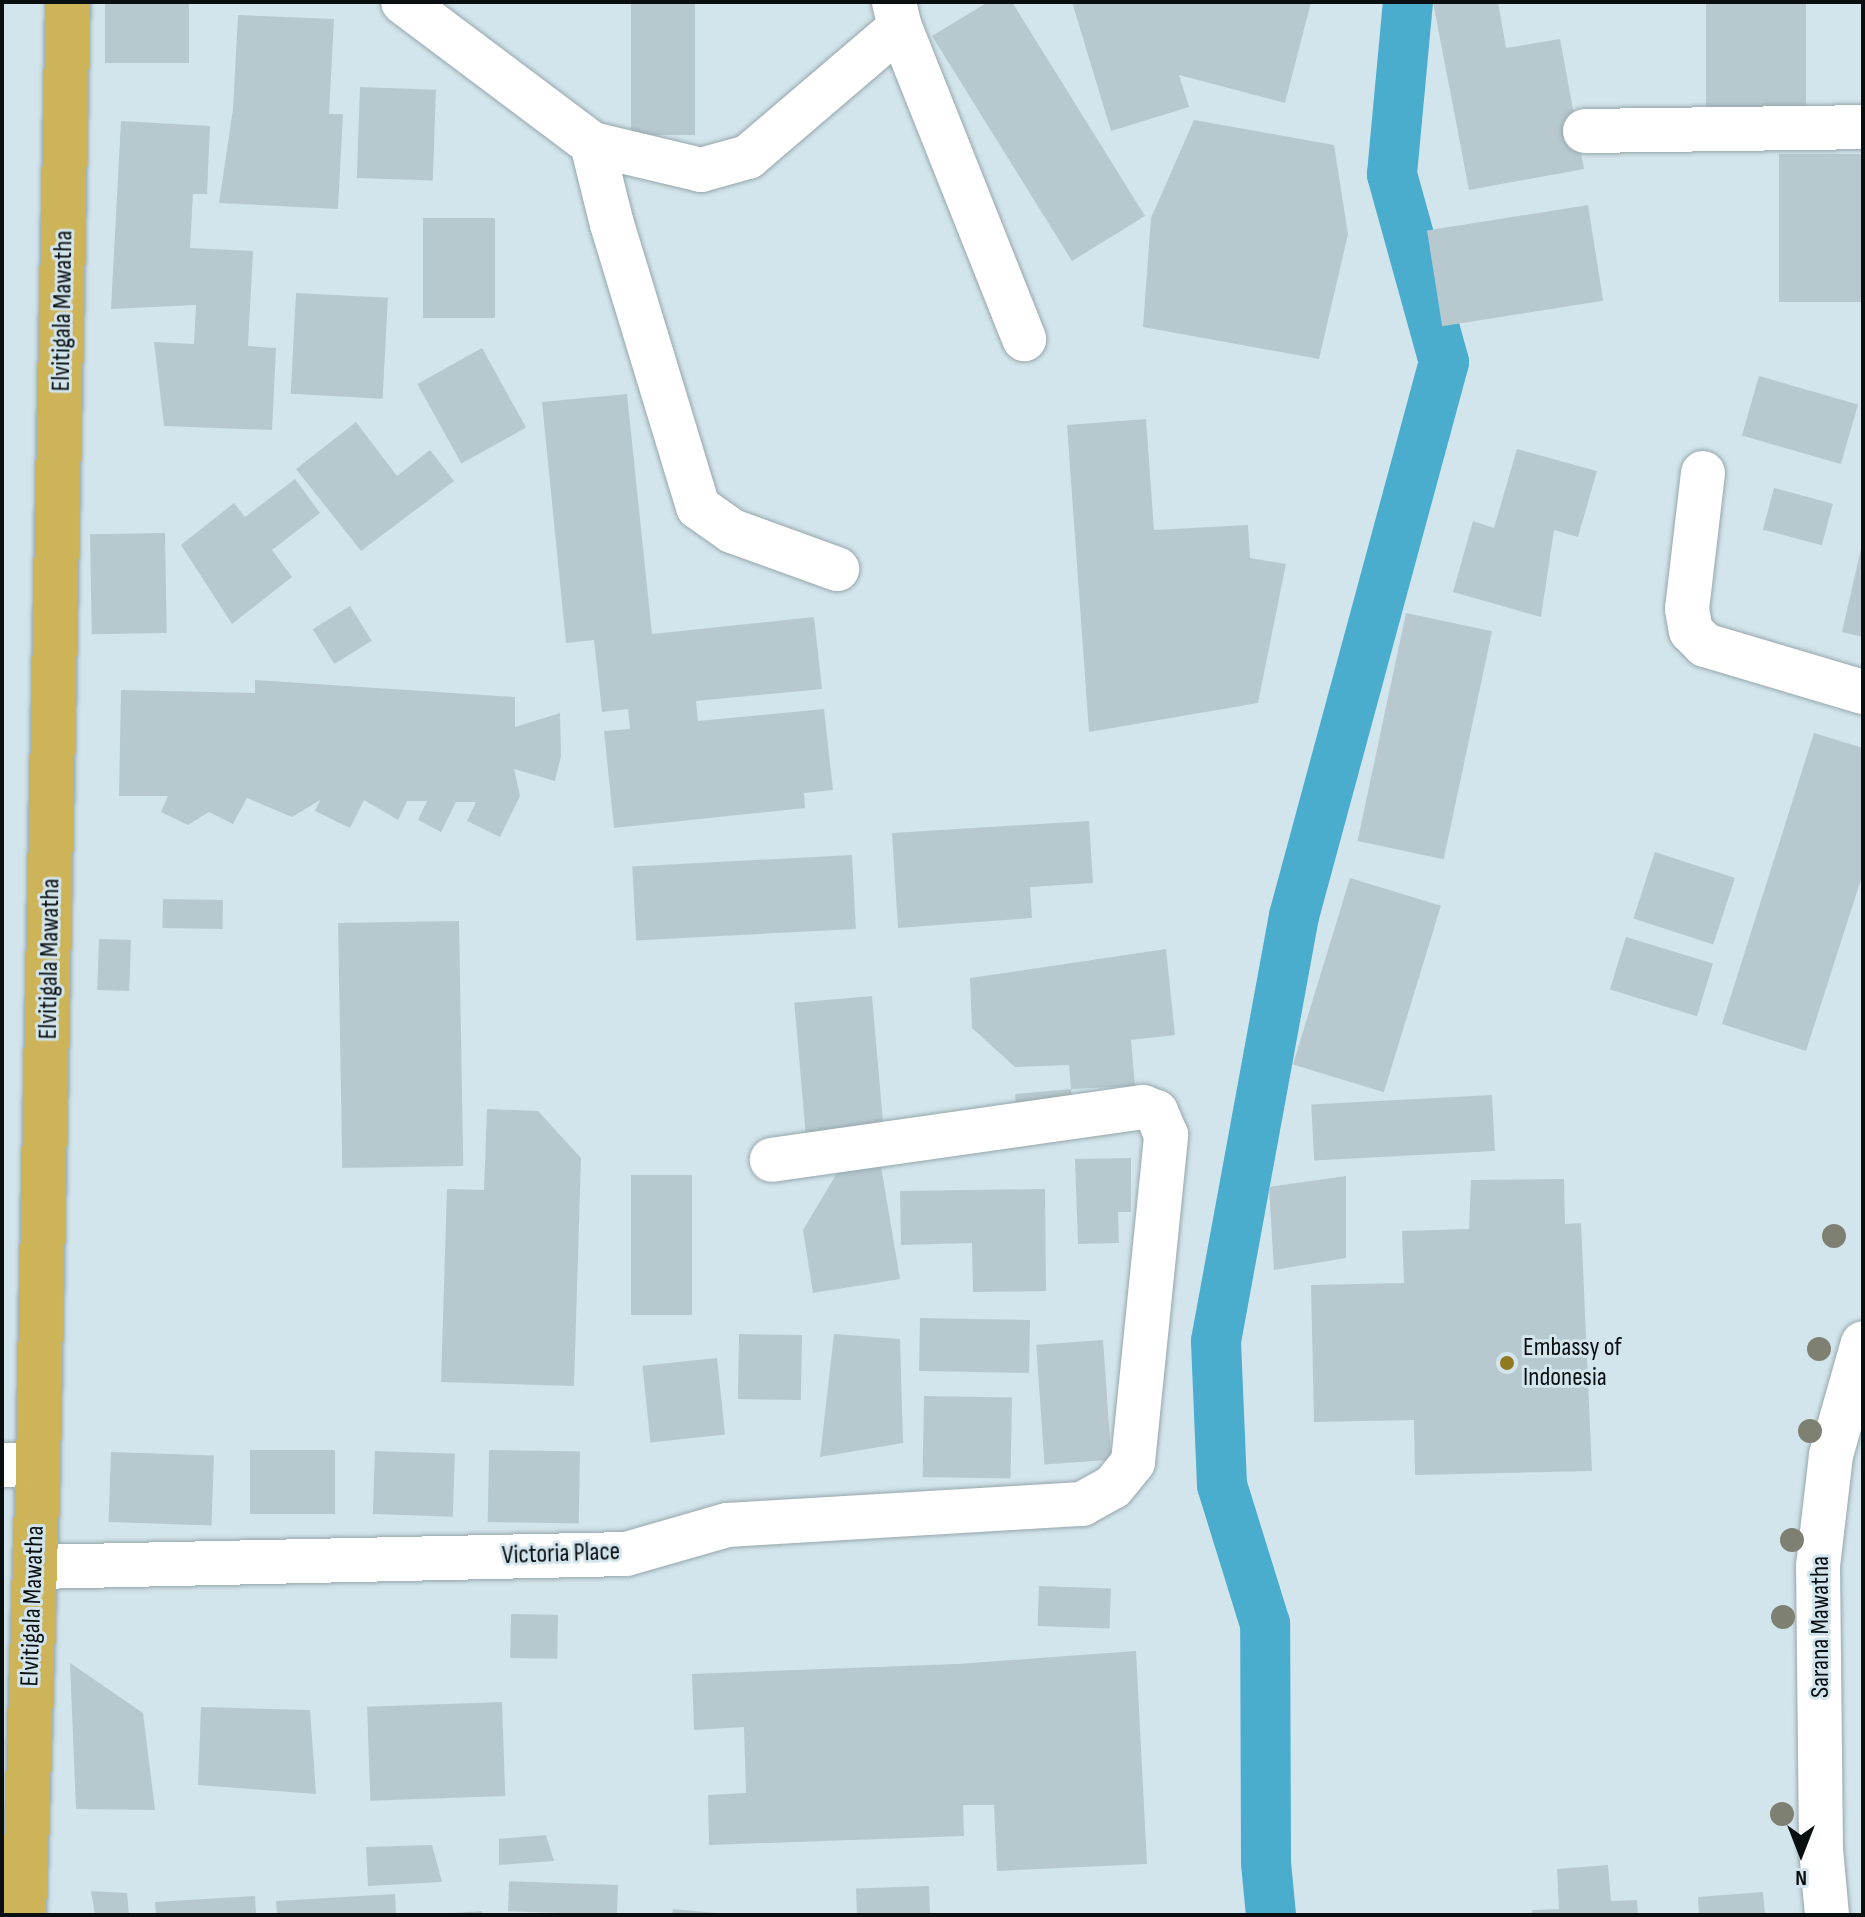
<!DOCTYPE html>
<html>
<head>
<meta charset="utf-8">
<style>
	body { margin:0 }
	#map { position:relative; width:1865px; height:1917px; overflow:hidden; background:#d3e5ec; font-family:"Sofia Sans Condensed",sans-serif }
	div>[style] { position:absolute }
	.canal>* { height:50px; margin:-25px; padding:0 25px; transform-origin:25px; border-radius:25px; background:#4aadcd }
	.building>* { inset:0; background:#b7c9cf; transform-origin:0 0 }
	.roads { filter:drop-shadow(0 0 2px #95a6ac) drop-shadow(0 0 2px #95a6ac) }
	.minor>* { height:44px; margin:-22px; padding:0 22px; transform-origin:22px; border-radius:22px; background:#fff }
	.highway>* { height:44px; margin:-22px; padding:0 22px; transform-origin:22px; border-radius:22px; background:#cdb459 }
	.trees>* { width:24px; height:24px; margin:-12px; border-radius:50%; background:#7e8171 }
	.dots>* { width:22px; height:22px; translate:-50% -50%; box-sizing:border-box; border:4px solid #d3e5ec; border-radius:50% }
	span { translate:-50% -50%; white-space:nowrap; text-align:center; line-height:1.15; -webkit-text-stroke:6px #d3e5ec; paint-order:stroke }
	.street-label { font-size:26px; color:#090f11 }
	.poi-label { font-size:26px; color:#090f11 }
	.left { translate:0 -50%; text-align:left }
	.frame { position:absolute; inset:0; border:4px solid #090f11; pointer-events:none }
	.north { position:absolute; left:1761px; top:1813px; width:80px; height:80px; -webkit-text-stroke:6px #d3e5ec; paint-order:stroke; rotate:180deg; font-size:22px; font-weight:700; line-height:32px; text-align:center; color:#090f11 }
	.north::after { content:''; display:block; margin:auto; width:28px; height:36px; background:#090f11; clip-path:polygon(50% 0,100% 100%,50% 72%,0 100%) }
</style>
</head>
<body>
<div id="map">
	<div class="canal">
		<i style="left:1271px;top:1915px;width:52px;rotate:-95.5deg"></i>
		<i style="left:1266px;top:1863px;width:239px;rotate:-90.2deg"></i>
		<i style="left:1265px;top:1624px;width:145px;rotate:-107.2deg"></i>
		<i style="left:1222px;top:1485px;width:144px;rotate:-92.4deg"></i>
		<i style="left:1216px;top:1341px;width:432px;rotate:-79.6deg"></i>
		<i style="left:1294px;top:916px;width:574px;rotate:-74.85deg"></i>
		<i style="left:1444px;top:362px;width:195px;rotate:-105.5deg"></i>
		<i style="left:1392px;top:174px;width:173px;rotate:-84.7deg"></i>
	</div>
	<div class="building">
		<i style="left:105px;top:2px;width:84px;height:61px"></i>
		<i style="left:631px;top:2px;width:64px;height:133px"></i>
		<i style="clip-path:polygon(988px 2px,1012px 2px,1145px 216px,1072px 261px,932px 36px)"></i>
		<i style="clip-path:polygon(1072px 2px,1311px 2px,1285px 103px,1179px 75px,1189px 107px,1111px 131px)"></i>
		<i style="clip-path:polygon(1433px 2px,1498px 2px,1506px 48px,1560px 39px,1584px 169px,1469px 190px)"></i>
		<i style="left:1706px;top:2px;width:100px;height:118px"></i>
		<i style="clip-path:polygon(238px 15px,334px 19px,329px 114px,343px 114px,338px 209px,219px 203px,233px 109px)"></i>
		<i style="left:360px;top:87px;width:76px;height:91px;rotate:2deg"></i>
		<i style="clip-path:polygon(1194px 120px,1334px 145px,1348px 234px,1319px 359px,1143px 327px,1151px 218px)"></i>
		<i style="clip-path:polygon(121px 121px,210px 126px,207px 194px,193px 194px,190px 248px,253px 251px,248px 346px,276px 348px,272px 430px,164px 426px,154px 342px,194px 344px,196px 305px,111px 309px)"></i>
		<i style="left:1779px;top:154px;width:84px;height:148px"></i>
		<i style="left:1588px;top:205px;width:97px;height:163px;rotate:81deg"></i>
		<i style="left:423px;top:218px;width:72px;height:100px"></i>
		<i style="left:296px;top:293px;width:92px;height:101px;rotate:3deg"></i>
		<i style="left:482px;top:348px;width:91px;height:74px;rotate:61deg"></i>
		<i style="left:1759px;top:376px;width:103px;height:62px;rotate:16deg"></i>
		<i style="clip-path:polygon(627px 394px,652px 634px,814px 617px,822px 689px,696px 701px,698px 721px,824px 709px,833px 790px,804px 793px,805px 808px,614px 828px,604px 731px,630px 729px,628px 709px,602px 712px,594px 640px,566px 643px,542px 402px)"></i>
		<i style="clip-path:polygon(1146px 419px,1154px 530px,1248px 525px,1250px 558px,1286px 564px,1258px 703px,1089px 732px,1067px 425px)"></i>
		<i style="clip-path:polygon(356px 422px,397px 476px,430px 450px,454px 481px,361px 551px,296px 469px)"></i>
		<i style="clip-path:polygon(1517px 449px,1597px 471px,1578px 537px,1554px 530px,1541px 617px,1453px 592px,1473px 521px,1494px 528px)"></i>
		<i style="clip-path:polygon(295px 479px,320px 513px,272px 550px,292px 577px,232px 624px,181px 545px,234px 503px,245px 517px)"></i>
		<i style="left:1774px;top:488px;width:61px;height:43px;rotate:15deg"></i>
		<i style="left:165px;top:533px;width:100px;height:75px;rotate:89deg"></i>
		<i style="clip-path:polygon(1862px 544px,1863px 544px,1863px 637px,1842px 632px)"></i>
		<i style="left:350px;top:606px;width:41px;height:44px;rotate:58deg"></i>
		<i style="left:1406px;top:613px;width:88px;height:233px;rotate:12deg"></i>
		<i style="clip-path:polygon(255px 680px,515px 697px,515px 727px,560px 713px,561px 756px,555px 781px,514px 769px,520px 796px,500px 837px,467px 821px,476px 802px,456px 802px,441px 832px,418px 820px,427px 801px,407px 801px,398px 820px,364px 800px,350px 828px,315px 811px,320px 800px,292px 817px,247px 798px,233px 824px,209px 812px,188px 825px,161px 812px,168px 796px,119px 796px,121px 690px,255px 693px)"></i>
		<i style="clip-path:polygon(1814px 733px,1863px 748px,1863px 873px,1806px 1051px,1722px 1024px)"></i>
		<i style="clip-path:polygon(1089px 821px,1093px 883px,1030px 887px,1032px 918px,898px 928px,892px 833px)"></i>
		<i style="left:1655px;top:852px;width:84px;height:70px;rotate:18deg"></i>
		<i style="left:852px;top:855px;width:74px;height:220px;rotate:87deg"></i>
		<i style="left:1350px;top:878px;width:95px;height:195px;rotate:17deg"></i>
		<i style="left:163px;top:899px;width:60px;height:29px;rotate:1deg"></i>
		<i style="left:459px;top:921px;width:245px;height:121px;rotate:89deg"></i>
		<i style="left:1626px;top:937px;width:91px;height:55px;rotate:17deg"></i>
		<i style="left:99px;top:939px;width:32px;height:51px;rotate:2deg"></i>
		<i style="clip-path:polygon(1166px 949px,1175px 1035px,1131px 1040px,1135px 1086px,1071px 1089px,1073px 1113px,1017px 1117px,1015px 1094px,1071px 1089px,1069px 1065px,1015px 1067px,972px 1028px,970px 978px)"></i>
		<i style="left:872px;top:996px;width:131px;height:78px;rotate:85deg"></i>
		<i style="left:1492px;top:1095px;width:56px;height:181px;rotate:87deg"></i>
		<i style="clip-path:polygon(487px 1109px,538px 1111px,581px 1158px,574px 1386px,441px 1382px,447px 1189px,484px 1190px)"></i>
		<i style="clip-path:polygon(1131px 1158px,1131px 1212px,1118px 1212px,1119px 1243px,1078px 1244px,1075px 1159px)"></i>
		<i style="clip-path:polygon(881px 1166px,900px 1279px,813px 1293px,803px 1230px,837px 1173px)"></i>
		<i style="left:692px;top:1175px;width:140px;height:61px;rotate:90deg"></i>
		<i style="clip-path:polygon(1346px 1176px,1346px 1258px,1274px 1270px,1269px 1187px)"></i>
		<i style="clip-path:polygon(1564px 1179px,1565px 1224px,1581px 1223px,1592px 1471px,1415px 1475px,1414px 1420px,1314px 1422px,1311px 1285px,1404px 1283px,1402px 1231px,1469px 1229px,1471px 1180px)"></i>
		<i style="clip-path:polygon(1045px 1189px,1046px 1291px,973px 1292px,972px 1243px,901px 1245px,900px 1191px)"></i>
		<i style="left:920px;top:1318px;width:110px;height:53px;rotate:1deg"></i>
		<i style="left:739px;top:1334px;width:63px;height:65px;rotate:1deg"></i>
		<i style="clip-path:polygon(834px 1334px,900px 1339px,903px 1443px,820px 1457px)"></i>
		<i style="left:1103px;top:1340px;width:120px;height:67px;rotate:86deg"></i>
		<i style="left:717px;top:1358px;width:77px;height:75px;rotate:84deg"></i>
		<i style="left:924px;top:1396px;width:88px;height:81px;rotate:1deg"></i>
		<i style="left:335px;top:1450px;width:64px;height:85px;rotate:90deg"></i>
		<i style="left:489px;top:1450px;width:91px;height:72px;rotate:1deg"></i>
		<i style="left:375px;top:1451px;width:80px;height:63px;rotate:2deg"></i>
		<i style="left:111px;top:1452px;width:103px;height:70px;rotate:2deg"></i>
		<i style="left:1039px;top:1586px;width:72px;height:40px;rotate:2deg"></i>
		<i style="left:511px;top:1614px;width:47px;height:44px;rotate:1deg"></i>
		<i style="clip-path:polygon(1136px 1651px,1147px 1864px,997px 1871px,994px 1805px,963px 1805px,964px 1836px,709px 1845px,708px 1795px,746px 1793px,744px 1727px,694px 1730px,692px 1674px,957px 1664px)"></i>
		<i style="clip-path:polygon(70px 1663px,143px 1713px,155px 1810px,76px 1809px)"></i>
		<i style="left:502px;top:1702px;width:94px;height:135px;rotate:88deg"></i>
		<i style="clip-path:polygon(201px 1707px,310px 1710px,316px 1794px,198px 1785px)"></i>
		<i style="clip-path:polygon(546px 1835px,554px 1861px,499px 1865px,499px 1839px)"></i>
		<i style="clip-path:polygon(432px 1845px,442px 1882px,368px 1886px,366px 1847px)"></i>
		<i style="clip-path:polygon(1608px 1865px,1611px 1901px,1637px 1900px,1638px 1915px,1532px 1915px,1532px 1910px,1559px 1909px,1557px 1869px)"></i>
		<i style="left:618px;top:1885px;width:30px;height:109px;rotate:92deg"></i>
		<i style="left:929px;top:1886px;width:29px;height:73px;rotate:88deg"></i>
		<i style="clip-path:polygon(91px 1891px,127px 1893px,129px 1915px,95px 1915px)"></i>
		<i style="clip-path:polygon(1763px 1892px,1765px 1915px,1699px 1915px,1698px 1897px)"></i>
		<i style="clip-path:polygon(395px 1894px,396px 1915px,277px 1915px,276px 1901px)"></i>
		<i style="clip-path:polygon(255px 1896px,256px 1915px,156px 1915px,155px 1902px)"></i>
		<i style="clip-path:polygon(673px 1909px,716px 1913px,716px 1915px,672px 1915px)"></i>
		<i style="clip-path:polygon(482px 1911px,482px 1915px,454px 1915px,454px 1913px)"></i>
	</div>
	<div class="roads">
		<div class="minor">
			<i style="left:403px;top:2px;width:236px;rotate:36.9deg"></i>
			<i style="left:592px;top:144px;width:82px;rotate:76deg"></i>
			<i style="left:612px;top:224px;width:296px;rotate:73.1deg"></i>
			<i style="left:698px;top:507px;width:42px;rotate:35.2deg"></i>
			<i style="left:732px;top:531px;width:112px;rotate:19.9deg"></i>
			<i style="left:894px;top:2px;width:26px;rotate:77deg"></i>
			<i style="left:900px;top:27px;width:336px;rotate:68.3deg"></i>
			<i style="left:1585px;top:131px;width:278px;rotate:-0.8deg"></i>
			<i style="left:592px;top:144px;width:112px;rotate:13.4deg"></i>
			<i style="left:701px;top:170px;width:49px;rotate:-15.5deg"></i>
			<i style="left:748px;top:157px;width:200px;rotate:-40.5deg"></i>
			<i style="left:1703px;top:473px;width:137px;rotate:96.7deg"></i>
			<i style="left:1687px;top:609px;width:22px;rotate:80deg"></i>
			<i style="left:1691px;top:631px;width:20px;rotate:45deg"></i>
			<i style="left:1705px;top:645px;width:165px;rotate:16.6deg"></i>
			<i style="left:2px;top:1465px;width:36px"></i>
			<i style="left:36px;top:1567px;width:590px;rotate:-1.26deg"></i>
			<i style="left:626px;top:1554px;width:105px;rotate:-16deg"></i>
			<i style="left:727px;top:1525px;width:356px;rotate:-3.4deg"></i>
			<i style="left:1082px;top:1504px;width:35px;rotate:-29deg"></i>
			<i style="left:1113px;top:1487px;width:32px;rotate:-51deg"></i>
			<i style="left:1133px;top:1462px;width:329px;rotate:-84.2deg"></i>
			<i style="left:1166px;top:1135px;width:25px;rotate:-113deg"></i>
			<i style="left:1156px;top:1112px;width:14px;rotate:-159deg"></i>
			<i style="left:1143px;top:1107px;width:375px;rotate:171.9deg"></i>
			<i style="left:1827px;top:1915px;width:66px;rotate:-95.2deg"></i>
			<i style="left:1821px;top:1849px;width:283px;rotate:-90.6deg"></i>
			<i style="left:1818px;top:1566px;width:112px;rotate:-83.3deg"></i>
			<i style="left:1831px;top:1455px;width:116px;rotate:-74.1deg"></i>
		</div>
		<div class="highway">
			<i style="left:24px;top:1915px;width:450px;rotate:-88.2deg"></i>
			<i style="left:38px;top:1465px;width:1463px;rotate:-88.83deg"></i>
		</div>
	</div>
	<div class="trees">
		<i style="left:1834px;top:1236px"></i>
		<i style="left:1819px;top:1349px"></i>
		<i style="left:1810px;top:1431px"></i>
		<i style="left:1792px;top:1540px"></i>
		<i style="left:1783px;top:1617px"></i>
		<i style="left:1782px;top:1814px"></i>
	</div>
	<div class="dots">
		<i style="left:1507px;top:1363px;background:#90791f"></i>
	</div>
	<div class="street-label">
		<span style="left:63px;top:311px;rotate:-89deg">Elvitigala Mawatha</span>
		<span style="left:50px;top:959px;rotate:-89deg">Elvitigala Mawatha</span>
		<span style="left:561px;top:1554px;rotate:-2deg">Victoria Place</span>
		<span style="left:33px;top:1606px;rotate:-88deg">Elvitigala Mawatha</span>
		<span style="left:1821px;top:1627px;rotate:-90deg">Sarana Mawatha</span>
	</div>
	<div class="poi-label">
		<span class="left" style="left:1523px;top:1363px">Embassy of<br>Indonesia</span>
	</div>
	<div class="frame"></div>
	<div class="north">N</div>
</div>
</body>
</html>
